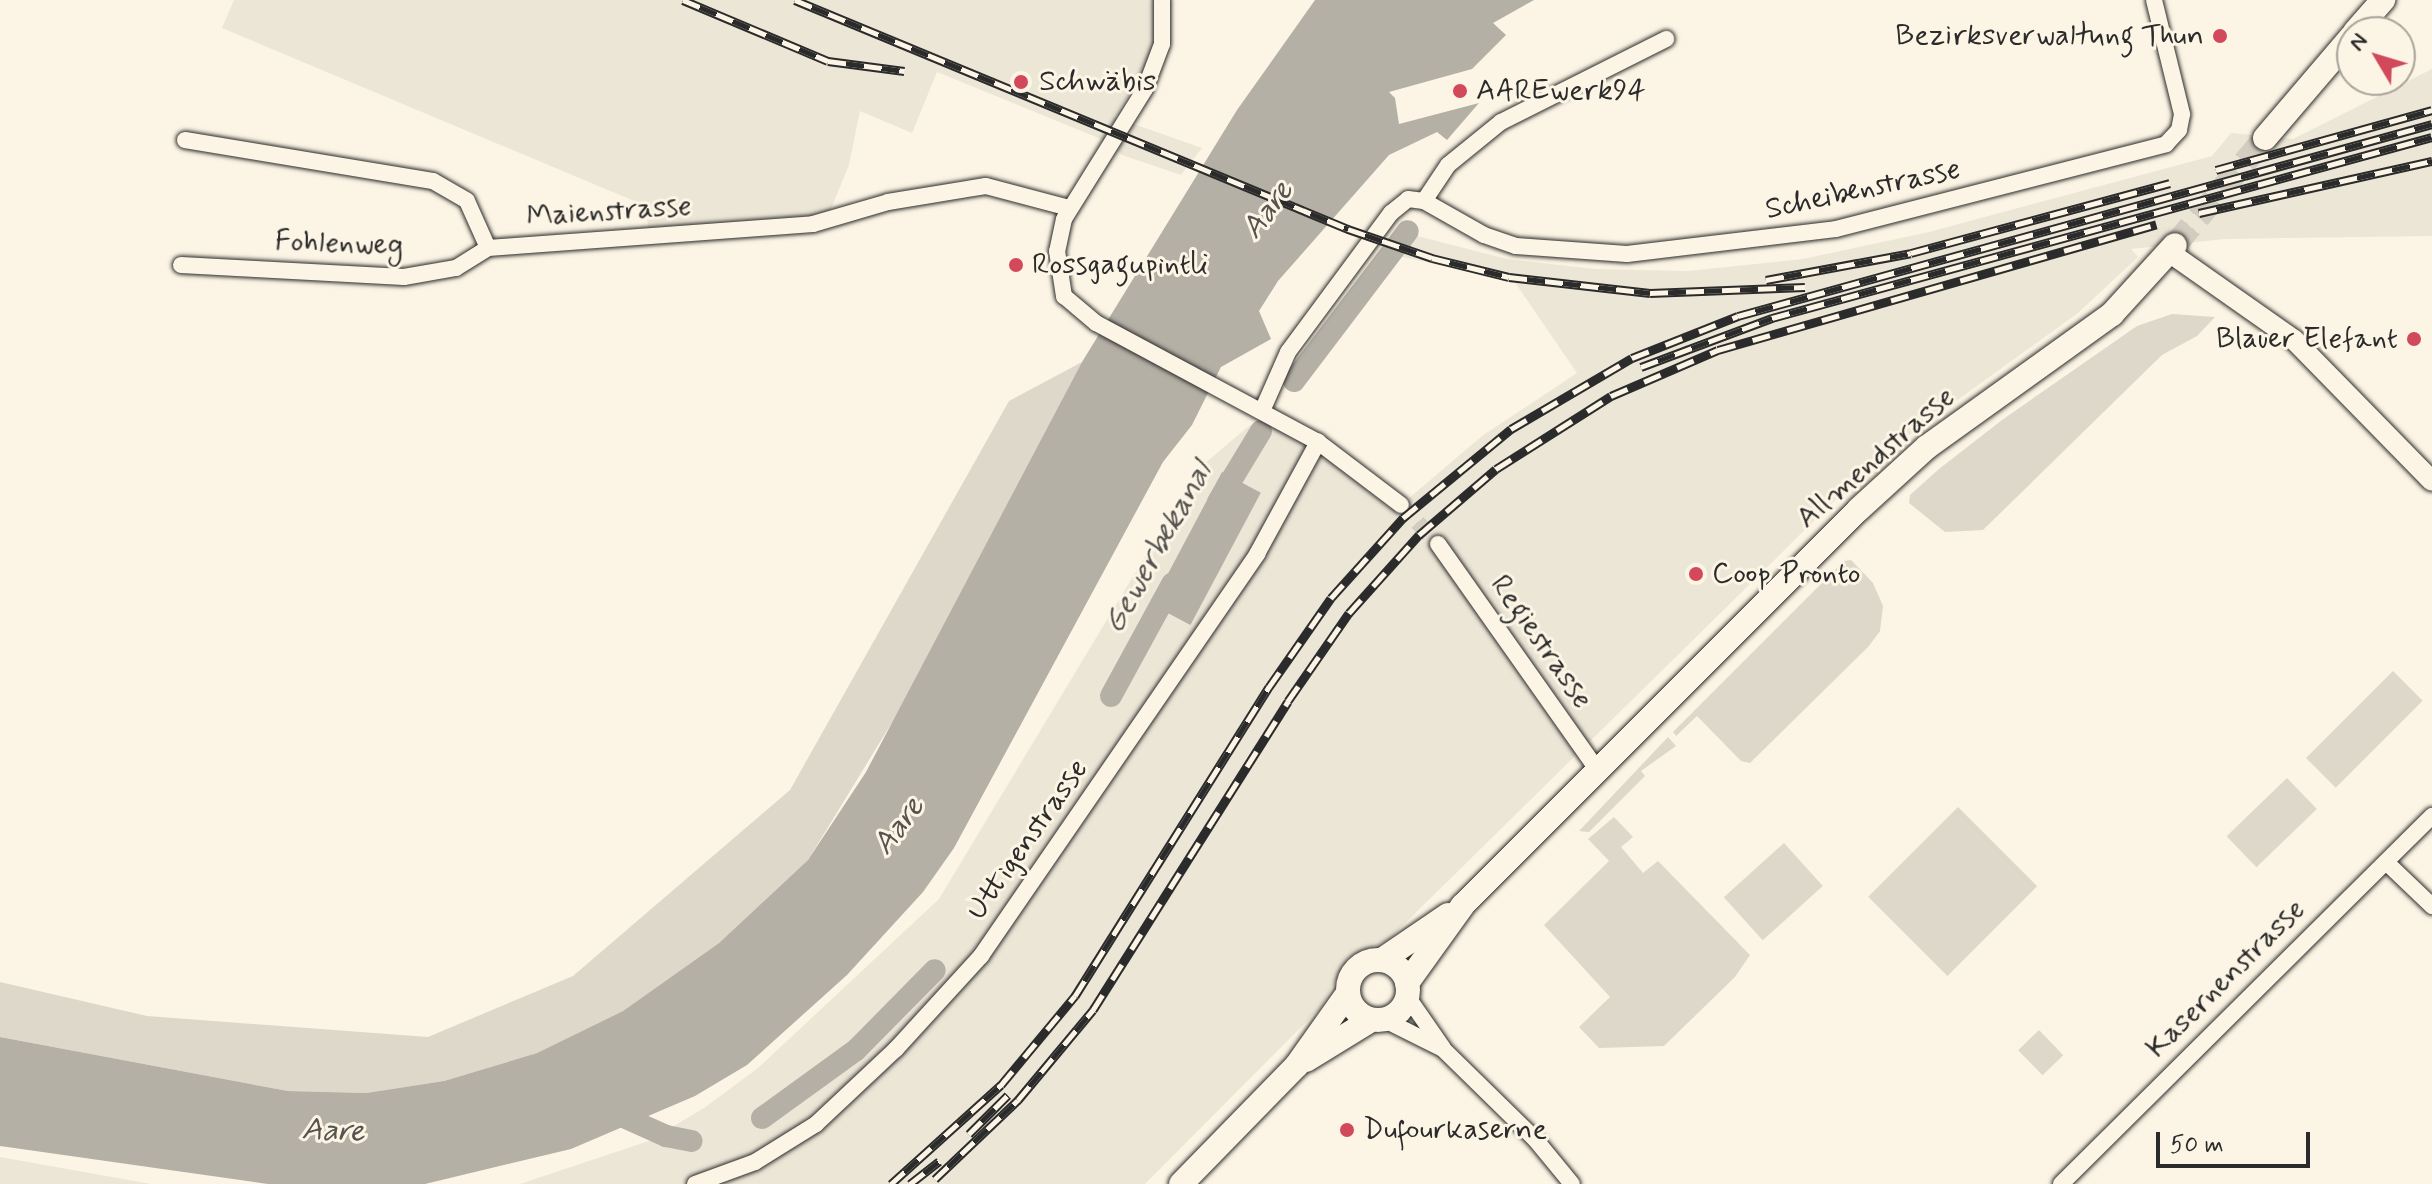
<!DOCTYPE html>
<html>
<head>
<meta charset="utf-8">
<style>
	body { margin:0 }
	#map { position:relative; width:2432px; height:1184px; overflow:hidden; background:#fcf5e5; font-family:Mynerve,sans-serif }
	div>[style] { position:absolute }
	.built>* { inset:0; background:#ece6d7 }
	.green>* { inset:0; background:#ded8ca; transform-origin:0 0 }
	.water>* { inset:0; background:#b4b0a5; transform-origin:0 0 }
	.canal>* { height:22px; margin:-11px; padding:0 11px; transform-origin:11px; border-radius:11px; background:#b4b0a5 }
	.minor-tunnel>* { height:16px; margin-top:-8px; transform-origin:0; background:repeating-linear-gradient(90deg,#d2cdc0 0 16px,transparent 0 24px) }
	.secondary-tunnel>* { height:24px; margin-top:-12px; transform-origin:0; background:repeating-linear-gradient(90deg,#d2cdc0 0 24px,transparent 0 36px) }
	.roads { filter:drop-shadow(0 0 2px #2b2b2b) drop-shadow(0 0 2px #2b2b2b) }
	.minor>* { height:16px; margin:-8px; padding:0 8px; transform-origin:8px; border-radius:8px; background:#fcf5e5 }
	.tertiary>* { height:20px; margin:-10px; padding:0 10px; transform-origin:10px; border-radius:10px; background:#fcf5e5 }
	.secondary>* { height:24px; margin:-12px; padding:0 12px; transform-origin:12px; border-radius:12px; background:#fcf5e5 }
	.secondary>.ring { margin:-12px; padding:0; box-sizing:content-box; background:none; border:24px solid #fcf5e5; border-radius:50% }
	.rail>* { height:9px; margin-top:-4.5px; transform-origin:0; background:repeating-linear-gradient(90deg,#fcf5e5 0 18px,#2b2b2b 0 36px); box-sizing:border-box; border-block:2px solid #2b2b2b }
	.dots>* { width:22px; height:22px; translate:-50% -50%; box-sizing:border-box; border:4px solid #fcf5e5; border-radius:50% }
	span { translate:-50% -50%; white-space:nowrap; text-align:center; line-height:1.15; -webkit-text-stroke:6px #fcf5e5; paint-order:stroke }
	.poi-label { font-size:30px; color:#2b2b2b }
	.right { translate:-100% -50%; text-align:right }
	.left { translate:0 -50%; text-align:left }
	.street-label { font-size:30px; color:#2b2b2b }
	.water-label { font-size:32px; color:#545350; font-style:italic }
	.north { position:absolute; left:2336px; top:16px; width:80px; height:80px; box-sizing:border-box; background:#fcf5e5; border:2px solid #a8a49b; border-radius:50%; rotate:308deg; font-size:22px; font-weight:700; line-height:32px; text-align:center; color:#2b2b2b }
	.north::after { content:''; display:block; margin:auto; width:28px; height:36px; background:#d1495b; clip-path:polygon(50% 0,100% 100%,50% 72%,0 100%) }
	.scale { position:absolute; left:2156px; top:1132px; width:154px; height:36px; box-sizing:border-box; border:4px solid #2b2b2b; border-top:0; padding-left:10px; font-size:24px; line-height:28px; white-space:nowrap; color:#2b2b2b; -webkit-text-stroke:6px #fcf5e5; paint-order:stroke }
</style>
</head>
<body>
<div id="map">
	<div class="built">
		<i style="clip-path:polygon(234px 0,1162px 0,1162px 44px,1114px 117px,1202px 148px,1181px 175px,1122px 155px,1101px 139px,937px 72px,912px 133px,860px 111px,849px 165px,826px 221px,649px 239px,646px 206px,222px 28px)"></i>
		<i style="clip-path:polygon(2432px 69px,2432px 236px,2225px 239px,2131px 249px,2138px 257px,2078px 313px,1880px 456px,1387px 941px,1348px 957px,1321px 1007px,1145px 1184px,520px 1184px,649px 1141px,704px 1108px,758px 1068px,939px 899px,1197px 470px,1250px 425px,1279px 419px,1401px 505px,1482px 436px,1577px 373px,1514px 281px,1398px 256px,1413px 235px,1507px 259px,1595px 269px,1688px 271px,1803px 259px,1929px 232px,2212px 156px,2231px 133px,2293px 139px)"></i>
		<i style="clip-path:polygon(0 1157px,151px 1184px,0 1184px)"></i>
	</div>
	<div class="green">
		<i style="clip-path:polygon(2172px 314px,2215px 317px,2197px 336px,2162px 355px,1983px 530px,1945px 532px,1909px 503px,1910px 495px,1939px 469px,2002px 420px,2137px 326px)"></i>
		<i style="clip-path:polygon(1082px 362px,913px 688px,808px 860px,719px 943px,623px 1011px,537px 1053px,444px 1081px,366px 1093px,288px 1091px,0 1037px,0 982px,147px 1016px,428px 1037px,573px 976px,790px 790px,1009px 401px)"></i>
		<i style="clip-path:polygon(1851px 560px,1873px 583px,1883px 606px,1880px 631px,1869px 646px,1750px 763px,1741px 761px,1697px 716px,1676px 736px,1673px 732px,1844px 561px)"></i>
		<i style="left:2393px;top:671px;width:42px;height:123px;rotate:45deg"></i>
		<i style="clip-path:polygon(1668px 737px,1676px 746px,1641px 771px,1645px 776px,1589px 832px,1579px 831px)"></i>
		<i style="left:2287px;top:778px;width:43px;height:84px;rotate:46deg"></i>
		<i style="left:1958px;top:807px;width:112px;height:127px;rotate:45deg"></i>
		<i style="clip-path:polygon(1614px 817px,1633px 837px,1621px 847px,1643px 873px,1658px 861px,1750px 955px,1735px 977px,1664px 1046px,1599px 1048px,1579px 1027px,1610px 997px,1544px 925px,1609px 861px,1588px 839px)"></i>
		<i style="left:1784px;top:843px;width:58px;height:81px;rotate:48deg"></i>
		<i style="left:2039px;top:1030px;width:35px;height:29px;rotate:46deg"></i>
	</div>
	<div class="water">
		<i style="clip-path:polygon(1315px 0,1534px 0,1493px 23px,1506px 35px,1472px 69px,1389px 92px,1395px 98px,1399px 124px,1479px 103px,1447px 140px,1437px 132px,1389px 155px,1278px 281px,1259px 311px,1271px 339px,1221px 367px,1192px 425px,1163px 462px,954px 848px,923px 892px,847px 975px,747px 1065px,695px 1096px,571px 1149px,425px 1184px,268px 1184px,0 1146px,0 1037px,288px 1091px,366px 1093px,444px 1081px,537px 1053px,623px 1011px,719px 943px,808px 860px,866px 772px,1082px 362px,1237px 110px)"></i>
		<i style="left:1222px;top:472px;width:44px;height:150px;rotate:28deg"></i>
	</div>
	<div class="canal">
		<i style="left:1294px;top:381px;width:188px;rotate:-52.8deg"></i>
		<i style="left:1218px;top:502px;width:83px;rotate:-58.8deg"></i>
		<i style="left:1111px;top:696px;width:128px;rotate:-61.4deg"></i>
		<i style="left:608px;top:1110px;width:64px;rotate:24.1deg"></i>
		<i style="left:666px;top:1136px;width:26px;rotate:11deg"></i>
		<i style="left:762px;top:1118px;width:116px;rotate:-35.9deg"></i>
		<i style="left:856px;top:1050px;width:112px;rotate:-45.4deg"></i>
	</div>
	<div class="minor-tunnel">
		<i style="left:1401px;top:505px;width:54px;rotate:46.5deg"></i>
	</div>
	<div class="secondary-tunnel">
		<i style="left:2175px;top:245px;width:140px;rotate:-49.9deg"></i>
	</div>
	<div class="roads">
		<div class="minor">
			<i style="left:1162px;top:0;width:44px;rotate:90deg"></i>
			<i style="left:1162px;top:44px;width:48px;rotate:110.7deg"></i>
			<i style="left:1145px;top:89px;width:153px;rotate:121.9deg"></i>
			<i style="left:1064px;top:219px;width:33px;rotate:102deg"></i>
			<i style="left:1057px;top:251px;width:46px;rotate:81.2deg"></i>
			<i style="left:1064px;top:296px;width:42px;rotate:40.2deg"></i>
			<i style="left:1096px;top:323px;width:252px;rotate:28.2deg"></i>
			<i style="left:1318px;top:442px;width:104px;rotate:37.2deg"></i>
			<i style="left:185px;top:140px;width:251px;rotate:9.4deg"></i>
			<i style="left:433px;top:181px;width:39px;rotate:30deg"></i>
			<i style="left:467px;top:201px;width:51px;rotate:65.9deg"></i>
			<i style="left:488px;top:248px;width:326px;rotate:-4.2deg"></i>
			<i style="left:813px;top:224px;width:78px;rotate:-16.3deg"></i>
			<i style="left:888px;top:202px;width:99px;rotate:-9.3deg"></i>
			<i style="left:986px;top:186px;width:86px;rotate:14.8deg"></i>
			<i style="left:1424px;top:201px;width:43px;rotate:-56.3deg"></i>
			<i style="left:1448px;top:165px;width:68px;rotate:-39.1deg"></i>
			<i style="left:1501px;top:122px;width:185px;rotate:-26.7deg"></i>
			<i style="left:181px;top:265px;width:223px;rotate:3.1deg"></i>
			<i style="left:404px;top:277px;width:53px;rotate:-9.8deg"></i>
			<i style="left:456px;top:268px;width:38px;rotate:-32deg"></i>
			<i style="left:1262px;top:411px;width:64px;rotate:-66.2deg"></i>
			<i style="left:1288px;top:352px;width:173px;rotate:-53.5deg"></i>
			<i style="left:1391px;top:213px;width:22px;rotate:-39deg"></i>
			<i style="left:1408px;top:199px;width:16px;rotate:7deg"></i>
			<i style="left:1424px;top:201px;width:69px;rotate:29.5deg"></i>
			<i style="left:1484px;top:235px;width:34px;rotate:19deg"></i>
			<i style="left:1516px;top:246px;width:111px;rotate:4.1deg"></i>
			<i style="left:1627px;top:254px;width:210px;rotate:-6.8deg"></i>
			<i style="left:1836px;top:229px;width:341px;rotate:-14.4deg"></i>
			<i style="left:2166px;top:144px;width:19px;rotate:-47deg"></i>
			<i style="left:2179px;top:130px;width:16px;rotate:-79deg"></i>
			<i style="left:2182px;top:114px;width:117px;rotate:-103.8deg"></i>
			<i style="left:1438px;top:544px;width:278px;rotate:54.8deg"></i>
			<i style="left:2386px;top:862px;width:64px;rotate:43.7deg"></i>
			<i style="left:1407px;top:996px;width:63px;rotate:55.3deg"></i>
			<i style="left:1385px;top:1020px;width:65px;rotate:26.6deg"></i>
			<i style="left:1443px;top:1049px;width:129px;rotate:44.4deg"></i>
			<i style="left:1535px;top:1139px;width:58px;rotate:50.6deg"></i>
			<i style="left:695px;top:1184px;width:64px;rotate:-20.1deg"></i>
			<i style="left:755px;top:1162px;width:72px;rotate:-31.9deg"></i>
			<i style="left:816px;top:1124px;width:110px;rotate:-43.2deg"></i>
			<i style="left:896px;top:1049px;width:126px;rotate:-47.6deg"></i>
			<i style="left:981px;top:956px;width:488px;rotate:-55.5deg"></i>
			<i style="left:1257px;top:554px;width:128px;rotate:-61.4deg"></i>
			<i style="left:2061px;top:1184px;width:523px;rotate:-44.77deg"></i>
		</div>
		<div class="tertiary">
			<i style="left:2169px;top:252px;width:153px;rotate:35.1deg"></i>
			<i style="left:2294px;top:340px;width:197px;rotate:45.6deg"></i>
		</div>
		<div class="secondary">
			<i style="left:2355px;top:32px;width:43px;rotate:-48.8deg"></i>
			<i style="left:2265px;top:138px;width:134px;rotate:-49.5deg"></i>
			<i class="ring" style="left:1348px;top:960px;width:36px;height:36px"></i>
			<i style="left:1382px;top:960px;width:80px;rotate:-34.3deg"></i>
			<i style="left:1407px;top:983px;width:96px;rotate:-54.3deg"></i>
			<i style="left:1463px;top:905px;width:560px;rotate:-45deg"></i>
			<i style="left:1859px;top:509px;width:92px;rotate:-42.4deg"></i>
			<i style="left:1927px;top:447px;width:228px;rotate:-35.7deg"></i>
			<i style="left:2112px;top:314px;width:93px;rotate:-47.6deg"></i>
			<i style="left:1306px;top:1060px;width:76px;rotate:-31.6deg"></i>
			<i style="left:1181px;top:1184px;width:166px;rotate:-45.7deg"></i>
			<i style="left:1297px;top:1065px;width:88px;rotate:-54.7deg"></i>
		</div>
	</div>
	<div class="rail">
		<i style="left:683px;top:0;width:157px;rotate:22.8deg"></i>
		<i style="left:828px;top:61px;width:77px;rotate:7.5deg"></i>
		<i style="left:795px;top:0;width:599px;rotate:22.49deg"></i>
		<i style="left:1348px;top:229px;width:89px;rotate:19deg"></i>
		<i style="left:1432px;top:258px;width:79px;rotate:13.9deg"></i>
		<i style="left:1509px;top:277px;width:142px;rotate:6.5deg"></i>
		<i style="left:1650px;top:293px;width:155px;rotate:-2.2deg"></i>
		<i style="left:2216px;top:170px;width:224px;rotate:-15.5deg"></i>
		<i style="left:2199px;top:213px;width:239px;rotate:-12.6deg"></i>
		<i style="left:1766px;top:280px;width:147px;rotate:-10.5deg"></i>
		<i style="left:1911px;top:253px;width:268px;rotate:-15.1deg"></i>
		<i style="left:1641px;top:367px;width:140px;rotate:-20.5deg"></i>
		<i style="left:1772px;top:318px;width:684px;rotate:-15.34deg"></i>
		<i style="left:969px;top:1134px;width:55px;rotate:-45deg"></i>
		<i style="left:935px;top:1179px;width:115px;rotate:-43.6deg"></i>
		<i style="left:1018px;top:1100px;width:117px;rotate:-50.2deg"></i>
		<i style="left:1093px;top:1010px;width:365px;rotate:-57.7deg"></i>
		<i style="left:1288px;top:701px;width:107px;rotate:-55.3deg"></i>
		<i style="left:1349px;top:613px;width:105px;rotate:-48.1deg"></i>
		<i style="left:1419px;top:535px;width:101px;rotate:-40.6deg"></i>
		<i style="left:1496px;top:469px;width:136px;rotate:-32.4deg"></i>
		<i style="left:1611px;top:396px;width:116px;rotate:-23.3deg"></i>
		<i style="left:1718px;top:350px;width:456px;rotate:-16deg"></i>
		<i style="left:891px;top:1184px;width:148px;rotate:-42deg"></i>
		<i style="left:1001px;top:1085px;width:116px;rotate:-50.3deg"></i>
		<i style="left:1075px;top:996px;width:365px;rotate:-57.9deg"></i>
		<i style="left:1269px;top:687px;width:108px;rotate:-55.1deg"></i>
		<i style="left:1331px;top:598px;width:108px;rotate:-48deg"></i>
		<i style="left:1403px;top:518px;width:140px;rotate:-39.5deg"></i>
		<i style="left:1511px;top:429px;width:140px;rotate:-30.4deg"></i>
		<i style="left:1632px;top:358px;width:114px;rotate:-21.6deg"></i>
		<i style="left:1738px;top:316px;width:720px;rotate:-15.46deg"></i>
		<i style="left:910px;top:1184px;width:37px;rotate:-38deg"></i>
	</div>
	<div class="dots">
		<i style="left:2220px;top:36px;background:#d1495b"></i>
		<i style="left:1021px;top:82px;background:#d1495b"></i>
		<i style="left:1460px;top:91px;background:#d1495b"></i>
		<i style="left:1016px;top:265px;background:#d1495b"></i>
		<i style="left:2414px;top:339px;background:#d1495b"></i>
		<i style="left:1696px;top:574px;background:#d1495b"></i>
		<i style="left:1347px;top:1130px;background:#d1495b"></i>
	</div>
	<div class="poi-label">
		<span class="right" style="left:2204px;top:36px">Bezirksverwaltung Thun</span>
		<span class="left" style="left:1039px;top:82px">Schwäbis</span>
		<span class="left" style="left:1476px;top:91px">AAREwerk94</span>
		<span class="left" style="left:1032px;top:265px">Rossgagupintli</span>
		<span class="right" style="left:2398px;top:339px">Blauer Elefant</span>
		<span class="left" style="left:1712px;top:574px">Coop Pronto</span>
		<span class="left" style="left:1363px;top:1130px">Dufourkaserne</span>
	</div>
	<div class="street-label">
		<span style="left:1863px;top:190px;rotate:-12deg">Scheibenstrasse</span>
		<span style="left:609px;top:212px;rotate:-4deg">Maienstrasse</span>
		<span style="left:339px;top:244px;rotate:2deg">Fohlenweg</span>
		<span style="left:1876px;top:458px;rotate:-41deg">Allmendstrasse</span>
		<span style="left:1541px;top:642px;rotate:55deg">Regiestrasse</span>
		<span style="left:1028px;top:840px;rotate:-55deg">Uttigenstrasse</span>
		<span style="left:2226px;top:979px;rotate:-45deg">Kasernenstrasse</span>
	</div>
	<div class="water-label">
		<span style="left:1268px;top:210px;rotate:-53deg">Aare</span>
		<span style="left:1158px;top:548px;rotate:-61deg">Gewerbekanal</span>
		<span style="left:899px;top:826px;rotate:-53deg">Aare</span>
		<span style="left:333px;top:1131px;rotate:2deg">Aare</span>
	</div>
	<div class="north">N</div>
	<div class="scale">50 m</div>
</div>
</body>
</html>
